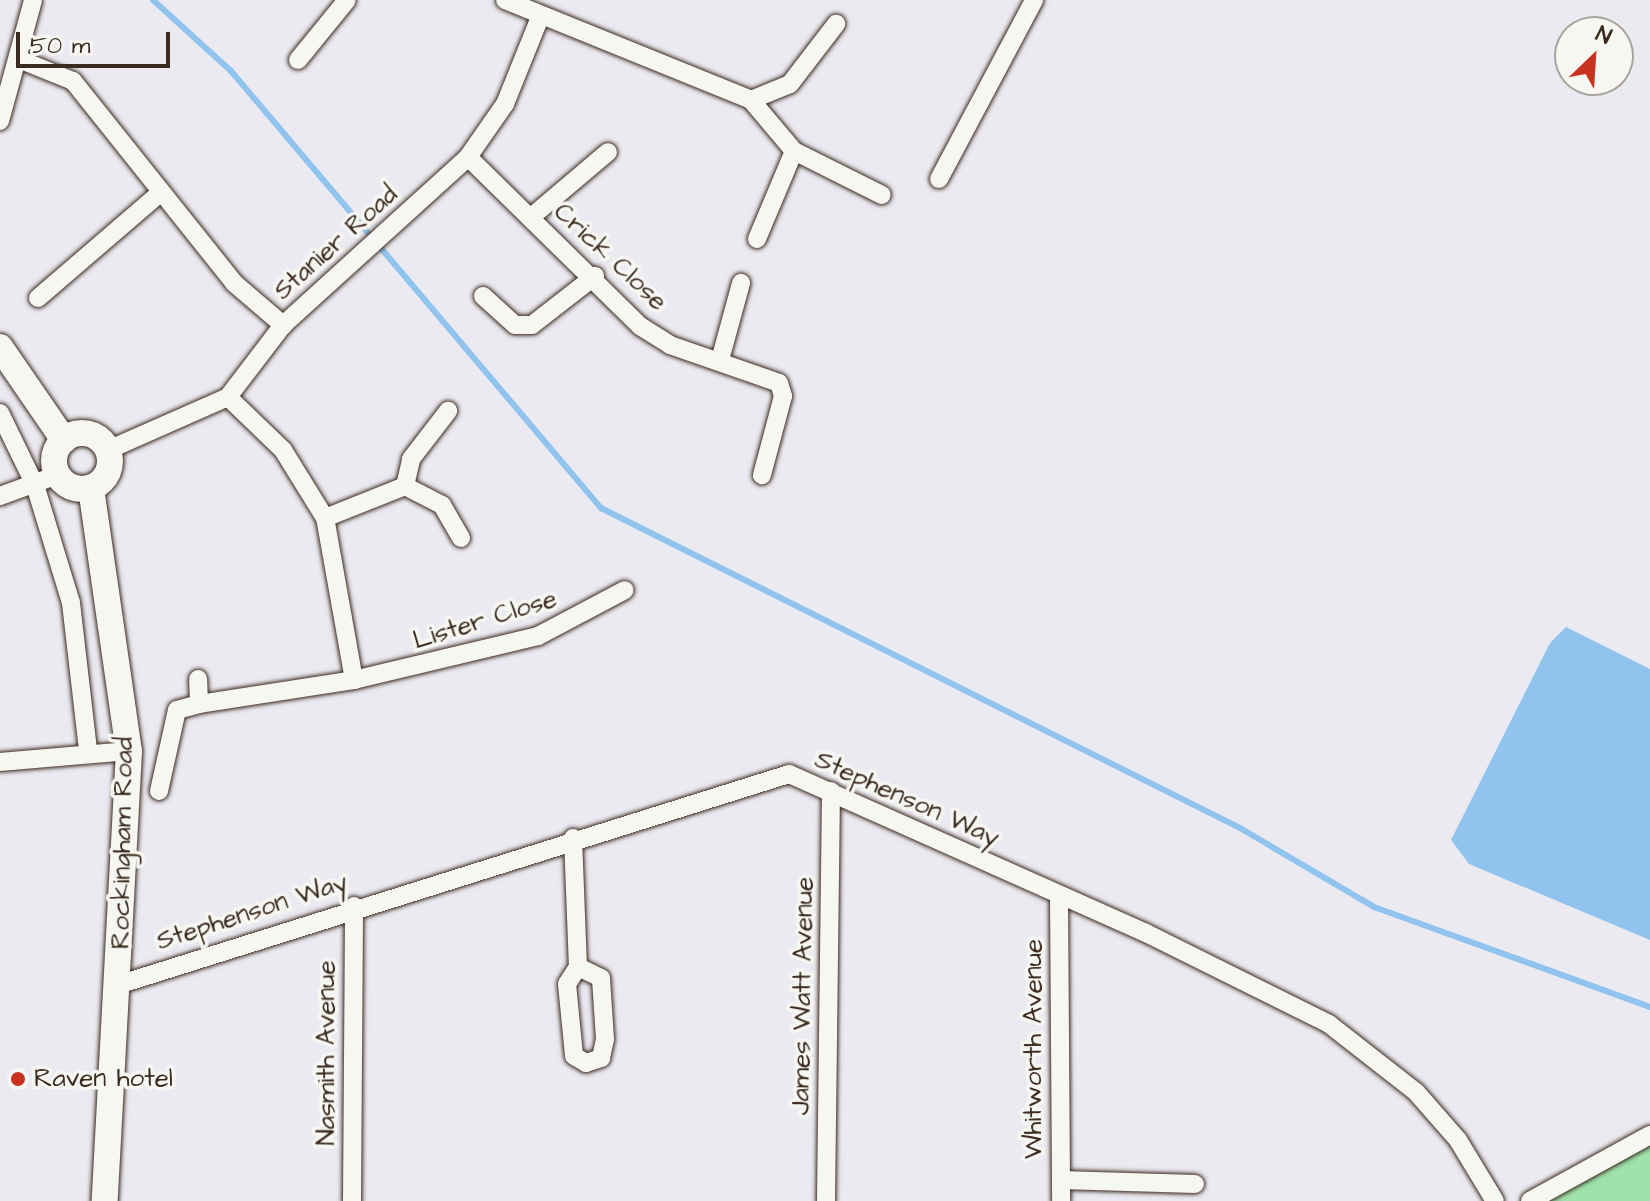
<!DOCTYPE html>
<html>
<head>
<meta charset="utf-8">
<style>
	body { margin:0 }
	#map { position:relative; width:1650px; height:1201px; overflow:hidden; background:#ebeaf1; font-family:"Architects Daughter",sans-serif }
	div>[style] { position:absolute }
	.green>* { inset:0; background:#9fe2ac }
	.water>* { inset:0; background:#90c3ed }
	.stream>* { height:6px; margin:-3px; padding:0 3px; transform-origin:3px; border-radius:3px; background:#90c3ed }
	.roads { filter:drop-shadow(0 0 2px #3b2a1e) drop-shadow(0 0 2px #3b2a1e) }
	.street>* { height:18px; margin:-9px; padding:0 9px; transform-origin:9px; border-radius:9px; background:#f6f6f2 }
	.secondary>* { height:26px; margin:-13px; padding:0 13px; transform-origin:13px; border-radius:13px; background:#f6f6f2 }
	.secondary>.ring { margin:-13px; padding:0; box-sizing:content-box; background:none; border:26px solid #f6f6f2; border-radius:50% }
	.dots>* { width:22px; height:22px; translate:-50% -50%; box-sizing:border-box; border:4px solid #f6f6f2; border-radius:50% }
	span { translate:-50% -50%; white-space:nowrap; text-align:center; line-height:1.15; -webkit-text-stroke:7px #f6f6f2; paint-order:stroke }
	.street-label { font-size:26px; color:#3b2a1e }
	.poi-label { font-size:26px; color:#3b2a1e }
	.left { translate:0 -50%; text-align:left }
	.north { position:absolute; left:1554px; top:16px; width:80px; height:80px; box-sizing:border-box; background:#f6f6f2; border:2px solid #aba49d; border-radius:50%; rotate:25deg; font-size:22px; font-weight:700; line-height:32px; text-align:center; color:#3b2a1e }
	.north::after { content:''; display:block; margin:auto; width:28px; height:36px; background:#c8321e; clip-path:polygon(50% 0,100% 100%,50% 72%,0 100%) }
	.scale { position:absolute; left:16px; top:32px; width:154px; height:36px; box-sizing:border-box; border:4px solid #3b2a1e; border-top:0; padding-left:10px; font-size:24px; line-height:28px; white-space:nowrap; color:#3b2a1e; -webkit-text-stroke:6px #f6f6f2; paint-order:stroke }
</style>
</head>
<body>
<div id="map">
	<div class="green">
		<i style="clip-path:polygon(1650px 1139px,1650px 1201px,1532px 1201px)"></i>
	</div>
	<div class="water">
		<i style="clip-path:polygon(1566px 627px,1650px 669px,1650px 940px,1469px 864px,1451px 840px,1550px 643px)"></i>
	</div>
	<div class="stream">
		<i style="left:153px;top:0;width:105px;rotate:42.3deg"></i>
		<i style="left:231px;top:71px;width:573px;rotate:49.75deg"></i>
		<i style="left:601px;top:508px;width:715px;rotate:26.6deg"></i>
		<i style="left:1240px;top:828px;width:156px;rotate:30.5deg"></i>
		<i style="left:1374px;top:907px;width:294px;rotate:19.9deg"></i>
	</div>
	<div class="roads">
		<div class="street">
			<i style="left:505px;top:0;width:266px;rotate:22.1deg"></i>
			<i style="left:751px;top:100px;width:67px;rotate:49.9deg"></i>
			<i style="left:794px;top:151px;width:98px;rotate:26.6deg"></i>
			<i style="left:21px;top:60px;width:56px;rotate:22deg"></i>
			<i style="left:73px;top:81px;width:258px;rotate:51.4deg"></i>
			<i style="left:234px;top:283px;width:65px;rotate:40.6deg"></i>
			<i style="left:298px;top:60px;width:77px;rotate:-50.8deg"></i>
			<i style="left:751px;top:100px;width:42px;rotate:-22.3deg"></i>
			<i style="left:790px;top:84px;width:76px;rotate:-52.5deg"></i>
			<i style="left:0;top:121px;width:125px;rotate:-74.7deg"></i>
			<i style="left:468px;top:157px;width:241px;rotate:44.5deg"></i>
			<i style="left:640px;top:326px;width:36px;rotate:32deg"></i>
			<i style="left:670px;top:345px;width:115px;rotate:19.2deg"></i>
			<i style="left:779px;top:383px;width:14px;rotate:73deg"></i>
			<i style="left:783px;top:396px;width:82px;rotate:104.9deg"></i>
			<i style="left:939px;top:179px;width:203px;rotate:-62deg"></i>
			<i style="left:530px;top:218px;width:102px;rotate:-40.2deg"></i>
			<i style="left:757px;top:239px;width:95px;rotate:-67.2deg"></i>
			<i style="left:483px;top:296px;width:43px;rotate:42.2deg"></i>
			<i style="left:515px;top:325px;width:17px"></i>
			<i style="left:532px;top:325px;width:80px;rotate:-37.9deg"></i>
			<i style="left:38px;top:298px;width:161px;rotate:-40.7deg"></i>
			<i style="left:720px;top:360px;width:80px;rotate:-74.7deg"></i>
			<i style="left:0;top:413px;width:80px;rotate:64.1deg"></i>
			<i style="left:35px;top:485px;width:123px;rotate:73deg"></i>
			<i style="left:71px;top:603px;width:148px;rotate:83.4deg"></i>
			<i style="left:108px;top:450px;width:131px;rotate:-23.8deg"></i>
			<i style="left:228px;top:397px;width:91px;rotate:-52.6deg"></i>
			<i style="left:283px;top:325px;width:250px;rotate:-42.2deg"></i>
			<i style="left:468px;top:157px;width:65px;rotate:-55.1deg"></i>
			<i style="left:505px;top:104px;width:96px;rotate:-68deg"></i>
			<i style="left:405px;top:486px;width:28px;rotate:-77deg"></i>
			<i style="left:411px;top:459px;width:61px;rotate:-52.4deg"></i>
			<i style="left:405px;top:486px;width:42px;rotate:27.2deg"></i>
			<i style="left:442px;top:505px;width:38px;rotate:60deg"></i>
			<i style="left:0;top:496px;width:61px;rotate:-20.2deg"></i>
			<i style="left:325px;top:518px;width:86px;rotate:-21.8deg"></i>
			<i style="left:354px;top:680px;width:189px;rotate:-13.4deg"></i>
			<i style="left:538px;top:636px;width:98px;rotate:-27.9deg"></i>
			<i style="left:199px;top:704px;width:157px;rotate:-8.8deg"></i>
			<i style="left:354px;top:680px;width:165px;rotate:-100.1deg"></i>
			<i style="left:325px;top:518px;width:80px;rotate:-121.7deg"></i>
			<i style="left:283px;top:450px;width:76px;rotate:-136.1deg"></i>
			<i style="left:0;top:762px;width:129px;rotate:-4.9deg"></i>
			<i style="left:159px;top:791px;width:83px;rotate:-77.5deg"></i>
			<i style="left:177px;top:710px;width:23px;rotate:-15deg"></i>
			<i style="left:199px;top:704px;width:25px;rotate:-92deg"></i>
			<i style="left:573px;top:838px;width:129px;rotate:87.8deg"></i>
			<i style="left:578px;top:967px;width:20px;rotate:123deg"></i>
			<i style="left:567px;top:984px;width:72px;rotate:84.4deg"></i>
			<i style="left:574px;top:1056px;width:14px;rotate:30deg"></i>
			<i style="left:586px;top:1063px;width:16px;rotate:-18deg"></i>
			<i style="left:601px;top:1058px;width:19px;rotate:-78deg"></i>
			<i style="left:605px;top:1039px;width:61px;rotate:-93.8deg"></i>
			<i style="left:601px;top:978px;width:25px;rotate:-154deg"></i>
			<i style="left:1059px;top:896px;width:305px;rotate:89.6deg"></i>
			<i style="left:121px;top:984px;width:700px;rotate:-17.45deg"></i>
			<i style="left:789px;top:774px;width:391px;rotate:24deg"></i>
			<i style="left:1146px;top:933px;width:204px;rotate:26.4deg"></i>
			<i style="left:1329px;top:1024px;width:110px;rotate:38deg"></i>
			<i style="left:1416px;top:1092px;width:64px;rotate:48.8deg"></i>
			<i style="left:1458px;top:1140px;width:71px;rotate:58.8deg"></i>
			<i style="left:1061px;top:1180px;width:134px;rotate:1.7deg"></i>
			<i style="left:352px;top:1201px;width:295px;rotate:-89.6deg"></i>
			<i style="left:826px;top:1201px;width:410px;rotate:-89.3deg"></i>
			<i style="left:1530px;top:1201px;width:137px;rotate:-28.8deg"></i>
		</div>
		<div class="secondary">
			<i style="left:0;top:347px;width:113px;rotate:55.5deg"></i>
			<i class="ring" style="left:54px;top:433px;width:30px;height:30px"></i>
			<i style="left:91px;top:488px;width:266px;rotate:81.8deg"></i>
			<i style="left:129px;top:751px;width:451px;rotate:93.1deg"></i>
		</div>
	</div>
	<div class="dots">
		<i style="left:18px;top:1079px;background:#c8321e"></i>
	</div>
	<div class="street-label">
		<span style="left:336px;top:243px;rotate:-42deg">Stanier Road</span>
		<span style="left:610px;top:257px;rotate:43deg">Crick Close</span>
		<span style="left:485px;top:620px;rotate:-17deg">Lister Close</span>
		<span style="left:907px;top:799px;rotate:24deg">Stephenson Way</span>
		<span style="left:123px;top:843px;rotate:-89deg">Rockingham Road</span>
		<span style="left:252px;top:912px;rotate:-18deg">Stephenson Way</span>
		<span style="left:803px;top:996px;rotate:-89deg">James Watt Avenue</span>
		<span style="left:1034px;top:1049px;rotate:-90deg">Whitworth Avenue</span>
		<span style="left:327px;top:1053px;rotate:-90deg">Nasmith Avenue</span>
	</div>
	<div class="poi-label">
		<span class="left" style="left:34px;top:1079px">Raven hotel</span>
	</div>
	<div class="north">N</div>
	<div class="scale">50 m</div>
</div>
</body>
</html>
